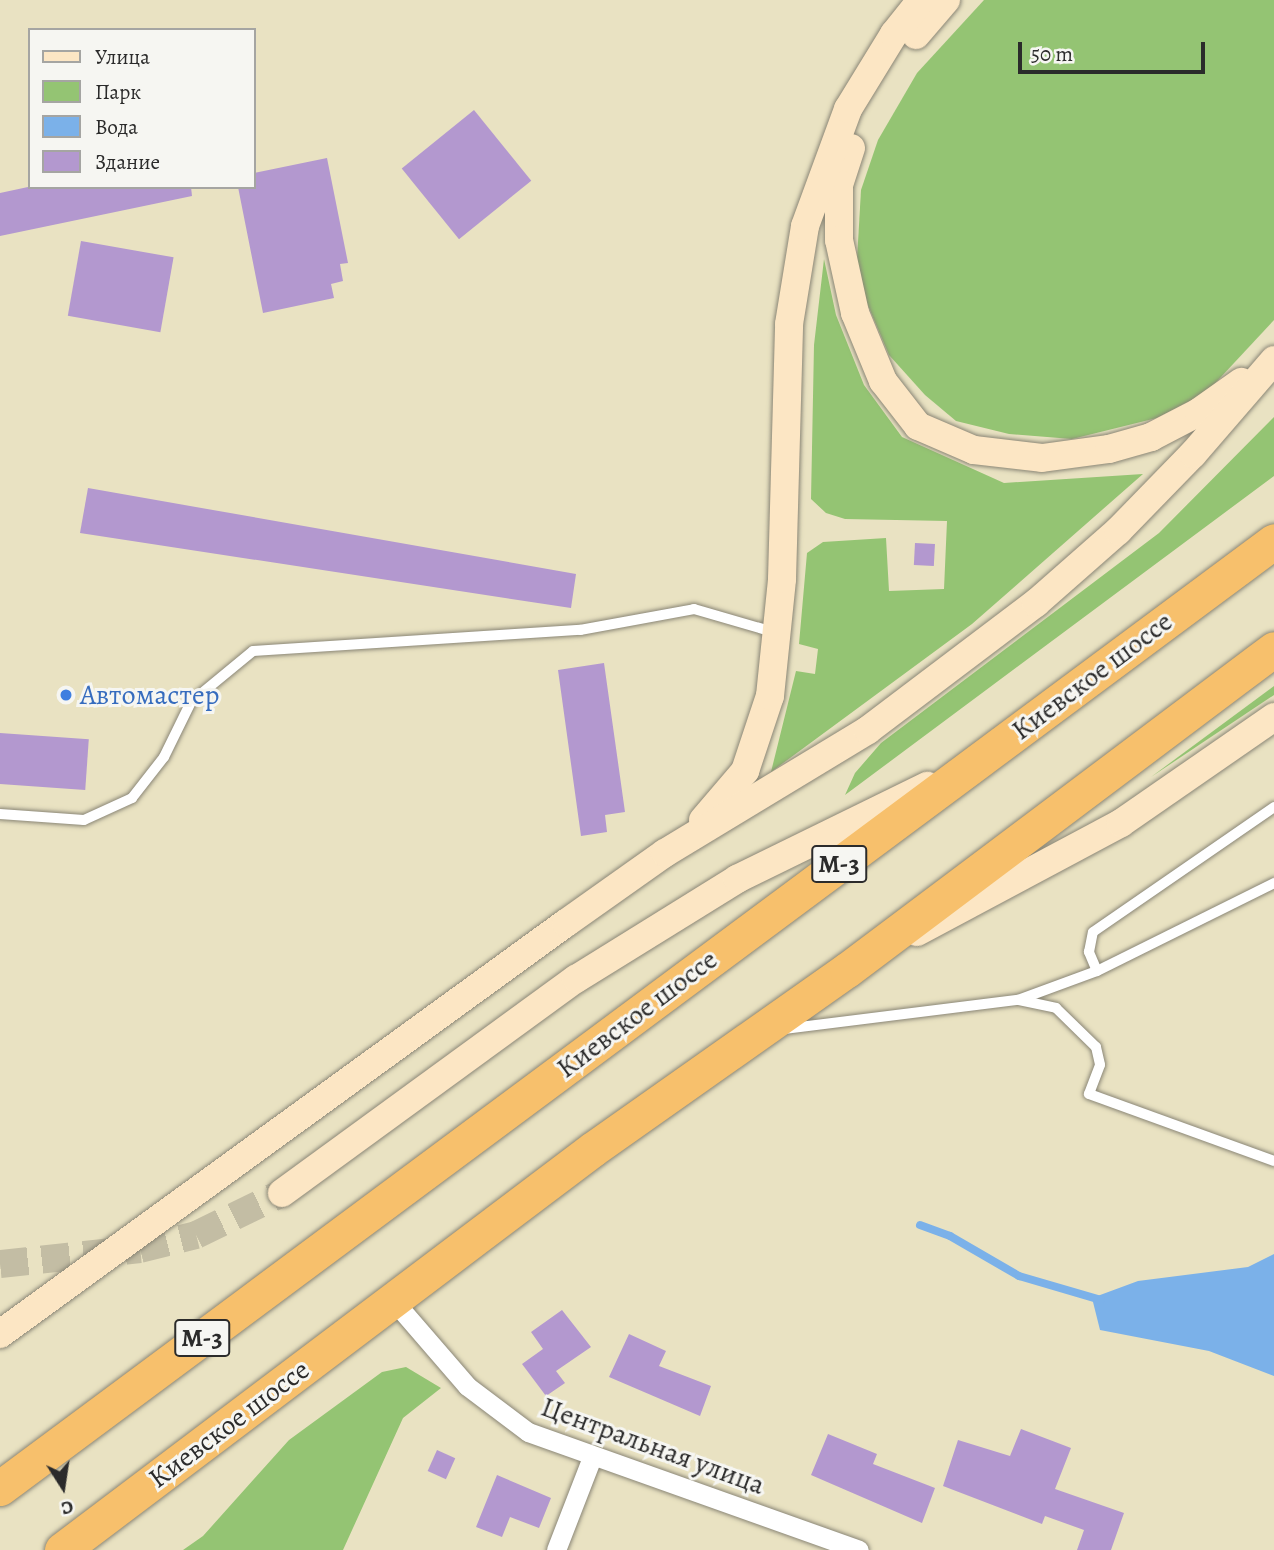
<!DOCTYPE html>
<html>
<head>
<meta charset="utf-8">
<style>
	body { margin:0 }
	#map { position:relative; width:1274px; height:1550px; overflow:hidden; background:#e9e2c2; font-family:Alegreya,serif }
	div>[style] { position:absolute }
	.green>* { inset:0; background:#94c473 }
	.water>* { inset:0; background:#7bb1e9 }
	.stream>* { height:8px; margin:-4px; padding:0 4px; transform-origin:4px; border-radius:4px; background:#7bb1e9 }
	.building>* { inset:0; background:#b398cf; transform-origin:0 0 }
	.secondary-tunnel>* { height:28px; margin-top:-14px; transform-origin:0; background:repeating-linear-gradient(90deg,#c3bda4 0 28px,transparent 0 42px) }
	.roads { filter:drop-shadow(0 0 2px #8a8676) drop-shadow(0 0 2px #8a8676) }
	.lane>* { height:10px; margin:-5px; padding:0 5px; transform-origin:5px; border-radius:5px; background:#fff }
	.street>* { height:19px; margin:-9.5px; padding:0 9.5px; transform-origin:9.5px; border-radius:9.5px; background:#fff }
	.secondary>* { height:28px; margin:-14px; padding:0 14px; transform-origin:14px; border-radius:14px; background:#fce6c4 }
	.highway>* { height:35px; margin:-17.5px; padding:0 17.5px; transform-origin:17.5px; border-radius:17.5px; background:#f7c06c }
	.dots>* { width:19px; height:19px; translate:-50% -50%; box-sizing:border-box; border:4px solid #f6f6f2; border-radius:50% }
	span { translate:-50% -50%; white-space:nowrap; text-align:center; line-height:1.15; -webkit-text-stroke:6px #f6f6f2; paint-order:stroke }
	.shield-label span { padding:2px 5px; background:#f6f6f2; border:2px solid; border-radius:5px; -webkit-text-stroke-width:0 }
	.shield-label { font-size:26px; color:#2b2b2b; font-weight:700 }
	.street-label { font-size:28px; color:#2b2b2b }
	.shop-label { font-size:28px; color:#366cbe }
	.left { translate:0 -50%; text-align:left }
	.legend { position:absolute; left:28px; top:28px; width:228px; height:161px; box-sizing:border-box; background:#f6f6f2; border:2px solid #a5a5a2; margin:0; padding:9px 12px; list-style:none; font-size:21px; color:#2b2b2b }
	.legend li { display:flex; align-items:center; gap:14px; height:35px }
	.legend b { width:35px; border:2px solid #a5a5a2 }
	.north { position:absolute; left:28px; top:1452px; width:70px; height:70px; -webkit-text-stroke:5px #f6f6f2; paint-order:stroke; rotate:168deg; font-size:19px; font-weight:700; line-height:28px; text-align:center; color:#2b2b2b }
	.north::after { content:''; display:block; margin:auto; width:24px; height:32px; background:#2b2b2b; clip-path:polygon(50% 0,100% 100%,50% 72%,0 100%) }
	.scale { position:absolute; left:1018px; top:42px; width:187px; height:32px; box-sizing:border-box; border:4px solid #2b2b2b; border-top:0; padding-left:9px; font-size:21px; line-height:24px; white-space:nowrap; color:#2b2b2b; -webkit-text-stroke:5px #f6f6f2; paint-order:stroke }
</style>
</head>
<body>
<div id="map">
	<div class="green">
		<i style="clip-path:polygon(984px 0,1274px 0,1274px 320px,1207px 392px,1157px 418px,1072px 439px,1009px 434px,956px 421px,925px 395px,889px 355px,864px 296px,857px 260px,861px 190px,878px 140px,917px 73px)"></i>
		<i style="clip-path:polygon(824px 259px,836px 315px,864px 385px,902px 437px,1004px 483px,1143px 474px,972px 624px,771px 772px,796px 671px,815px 674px,818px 649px,799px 644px,807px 553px,823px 542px,886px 538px,889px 591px,944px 589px,947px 521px,845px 519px,826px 513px,811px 499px,814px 345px)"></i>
		<i style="clip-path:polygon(1274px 417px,1274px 476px,845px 795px,855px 773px,881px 743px,1159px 533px)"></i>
		<i style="clip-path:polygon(1274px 686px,1274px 695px,1151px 777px)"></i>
		<i style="clip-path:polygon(406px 1367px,441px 1388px,403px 1418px,343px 1550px,183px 1550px,203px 1536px,289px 1440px,382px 1372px)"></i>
	</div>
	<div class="water">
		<i style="clip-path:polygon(1274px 1254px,1274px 1376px,1209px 1351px,1100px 1330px,1092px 1298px,1138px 1281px,1248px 1267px)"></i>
	</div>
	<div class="stream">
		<i style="left:920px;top:1225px;width:32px;rotate:20deg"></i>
		<i style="left:950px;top:1236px;width:80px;rotate:30.1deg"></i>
		<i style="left:1019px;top:1276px;width:85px;rotate:16.3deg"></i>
	</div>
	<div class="building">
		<i style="left:474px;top:110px;width:91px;height:93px;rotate:51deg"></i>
		<i style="clip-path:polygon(327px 158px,348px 263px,340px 264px,343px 281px,331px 284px,334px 298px,263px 313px,238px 187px,254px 187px,254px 173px)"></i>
		<i style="clip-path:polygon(28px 187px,191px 187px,192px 196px,0 236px,0 193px)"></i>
		<i style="left:81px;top:241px;width:94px;height:76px;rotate:10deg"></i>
		<i style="clip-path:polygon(88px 488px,576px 574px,571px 608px,80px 533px)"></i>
		<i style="left:915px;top:543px;width:20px;height:22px;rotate:3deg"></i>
		<i style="clip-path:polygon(604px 663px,625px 812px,605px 815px,607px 832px,581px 836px,558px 670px)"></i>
		<i style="left:0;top:733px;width:89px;height:51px;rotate:4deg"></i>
		<i style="clip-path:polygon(562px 1310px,591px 1347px,556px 1371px,565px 1383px,546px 1396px,522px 1364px,543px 1349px,531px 1332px)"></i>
		<i style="clip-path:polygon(629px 1334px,666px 1351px,659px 1366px,711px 1386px,700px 1416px,609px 1377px)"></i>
		<i style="clip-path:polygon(1021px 1429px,1071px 1448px,1055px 1489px,1124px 1513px,1111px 1550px,1077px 1550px,1084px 1530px,1045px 1516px,1042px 1524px,943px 1486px,958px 1440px,1010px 1456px)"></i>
		<i style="clip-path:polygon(828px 1434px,877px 1454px,873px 1464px,935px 1488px,922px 1523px,811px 1475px)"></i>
		<i style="left:437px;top:1450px;width:20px;height:23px;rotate:24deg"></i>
		<i style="clip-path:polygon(497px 1475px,551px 1498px,539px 1528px,510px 1517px,502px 1537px,476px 1527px)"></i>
	</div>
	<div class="secondary-tunnel">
		<i style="left:0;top:1264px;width:141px;rotate:-6.1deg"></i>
		<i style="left:140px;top:1249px;width:58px;rotate:-14deg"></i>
		<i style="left:196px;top:1235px;width:96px;rotate:-26deg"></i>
	</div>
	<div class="roads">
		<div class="lane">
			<i style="left:0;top:814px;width:84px;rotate:4.1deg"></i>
			<i style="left:84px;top:820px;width:53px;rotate:-24.6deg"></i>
			<i style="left:132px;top:798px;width:52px;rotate:-52deg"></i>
			<i style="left:164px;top:757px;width:61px;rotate:-63.9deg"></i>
			<i style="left:191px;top:702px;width:80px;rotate:-39.4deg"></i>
			<i style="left:253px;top:651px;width:328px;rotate:-3.7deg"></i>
			<i style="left:580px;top:630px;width:116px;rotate:-10.4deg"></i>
			<i style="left:694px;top:609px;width:82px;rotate:16.2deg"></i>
			<i style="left:1097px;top:971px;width:21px;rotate:-113deg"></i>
			<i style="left:1089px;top:952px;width:20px;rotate:-79deg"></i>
			<i style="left:1093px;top:932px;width:220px;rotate:-34.6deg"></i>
			<i style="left:1019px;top:1000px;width:38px;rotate:12deg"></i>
			<i style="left:1056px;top:1008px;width:56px;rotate:44.3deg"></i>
			<i style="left:1096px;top:1047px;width:18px;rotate:77deg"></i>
			<i style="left:1100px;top:1065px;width:31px;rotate:111deg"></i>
			<i style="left:1089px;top:1094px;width:197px;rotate:19.9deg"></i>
			<i style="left:784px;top:1029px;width:236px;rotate:-7.1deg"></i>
			<i style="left:1018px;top:1000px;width:84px;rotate:-20.2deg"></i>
			<i style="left:1097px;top:971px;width:198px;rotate:-26.4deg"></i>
		</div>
		<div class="street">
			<i style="left:392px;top:1299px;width:115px;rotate:49.2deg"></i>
			<i style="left:467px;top:1386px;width:76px;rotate:37deg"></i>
			<i style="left:528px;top:1432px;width:351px;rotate:19.6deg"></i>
			<i style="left:556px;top:1550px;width:100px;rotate:-68.8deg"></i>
		</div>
		<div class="secondary">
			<i style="left:916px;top:35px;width:46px;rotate:-49.4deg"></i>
			<i style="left:851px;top:148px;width:38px;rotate:108deg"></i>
			<i style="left:839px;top:184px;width:56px;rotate:90deg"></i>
			<i style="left:839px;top:240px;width:75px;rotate:77.6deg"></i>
			<i style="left:855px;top:313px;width:74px;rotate:67.6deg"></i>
			<i style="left:883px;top:381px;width:57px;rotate:52.1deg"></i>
			<i style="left:918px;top:426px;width:61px;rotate:23.2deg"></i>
			<i style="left:974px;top:450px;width:68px;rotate:6.7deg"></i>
			<i style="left:1042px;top:458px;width:68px;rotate:-7.7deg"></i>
			<i style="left:1109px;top:449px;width:44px;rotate:-15.9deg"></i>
			<i style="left:1151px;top:437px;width:54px;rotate:-27.5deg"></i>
			<i style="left:1199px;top:412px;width:52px;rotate:-35.5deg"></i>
			<i style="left:703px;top:820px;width:65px;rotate:-49.4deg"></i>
			<i style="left:745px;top:771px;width:79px;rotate:-71.6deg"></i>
			<i style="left:770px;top:696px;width:118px;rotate:-84.1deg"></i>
			<i style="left:782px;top:579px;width:255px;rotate:-88.4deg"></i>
			<i style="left:789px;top:324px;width:99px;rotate:-80.7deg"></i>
			<i style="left:805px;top:226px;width:125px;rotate:-69.8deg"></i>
			<i style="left:848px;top:109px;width:88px;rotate:-58.5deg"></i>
			<i style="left:894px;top:34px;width:43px;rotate:-51.5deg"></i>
			<i style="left:917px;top:932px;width:231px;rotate:-28.1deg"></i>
			<i style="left:1121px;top:823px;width:186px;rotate:-34.7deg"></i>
			<i style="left:282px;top:1193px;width:364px;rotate:-36.1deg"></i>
			<i style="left:576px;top:979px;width:190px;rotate:-31.8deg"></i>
			<i style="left:737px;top:879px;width:212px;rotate:-26.1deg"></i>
			<i style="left:0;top:1334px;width:699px;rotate:-35.99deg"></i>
			<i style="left:566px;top:923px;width:121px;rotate:-35.3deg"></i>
			<i style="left:665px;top:853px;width:237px;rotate:-31.2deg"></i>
			<i style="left:868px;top:730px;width:211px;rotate:-37.1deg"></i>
			<i style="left:1036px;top:603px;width:109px;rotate:-41.3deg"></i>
			<i style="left:1118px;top:531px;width:107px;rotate:-45.8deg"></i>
			<i style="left:1193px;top:454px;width:124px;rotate:-49.2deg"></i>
		</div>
		<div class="highway">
			<i style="left:0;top:1488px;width:1587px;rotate:-36.62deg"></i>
			<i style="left:62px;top:1550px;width:665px;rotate:-37.06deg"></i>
			<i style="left:593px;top:1149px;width:311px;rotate:-35.2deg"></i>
			<i style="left:847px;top:970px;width:534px;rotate:-36.93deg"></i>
		</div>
	</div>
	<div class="dots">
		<i style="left:66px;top:695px;background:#3f7fe0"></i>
	</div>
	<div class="shield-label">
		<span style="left:839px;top:864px">М-3</span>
		<span style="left:202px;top:1338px">М-3</span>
	</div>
	<div class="street-label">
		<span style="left:1092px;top:676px;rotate:-37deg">Киевское шоссе</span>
		<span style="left:637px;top:1014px;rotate:-37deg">Киевское шоссе</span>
		<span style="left:229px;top:1424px;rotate:-37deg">Киевское шоссе</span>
		<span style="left:653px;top:1446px;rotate:20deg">Центральная улица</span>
	</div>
	<div class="shop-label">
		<span class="left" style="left:80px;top:695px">Автомастер</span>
	</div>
	<ul class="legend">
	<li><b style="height:9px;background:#fce6c4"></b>Улица</li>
	<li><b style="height:19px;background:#94c473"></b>Парк</li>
	<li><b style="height:19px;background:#7bb1e9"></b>Вода</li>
	<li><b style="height:19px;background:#b398cf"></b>Здание</li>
	</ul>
	<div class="north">С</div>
	<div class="scale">50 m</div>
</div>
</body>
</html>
